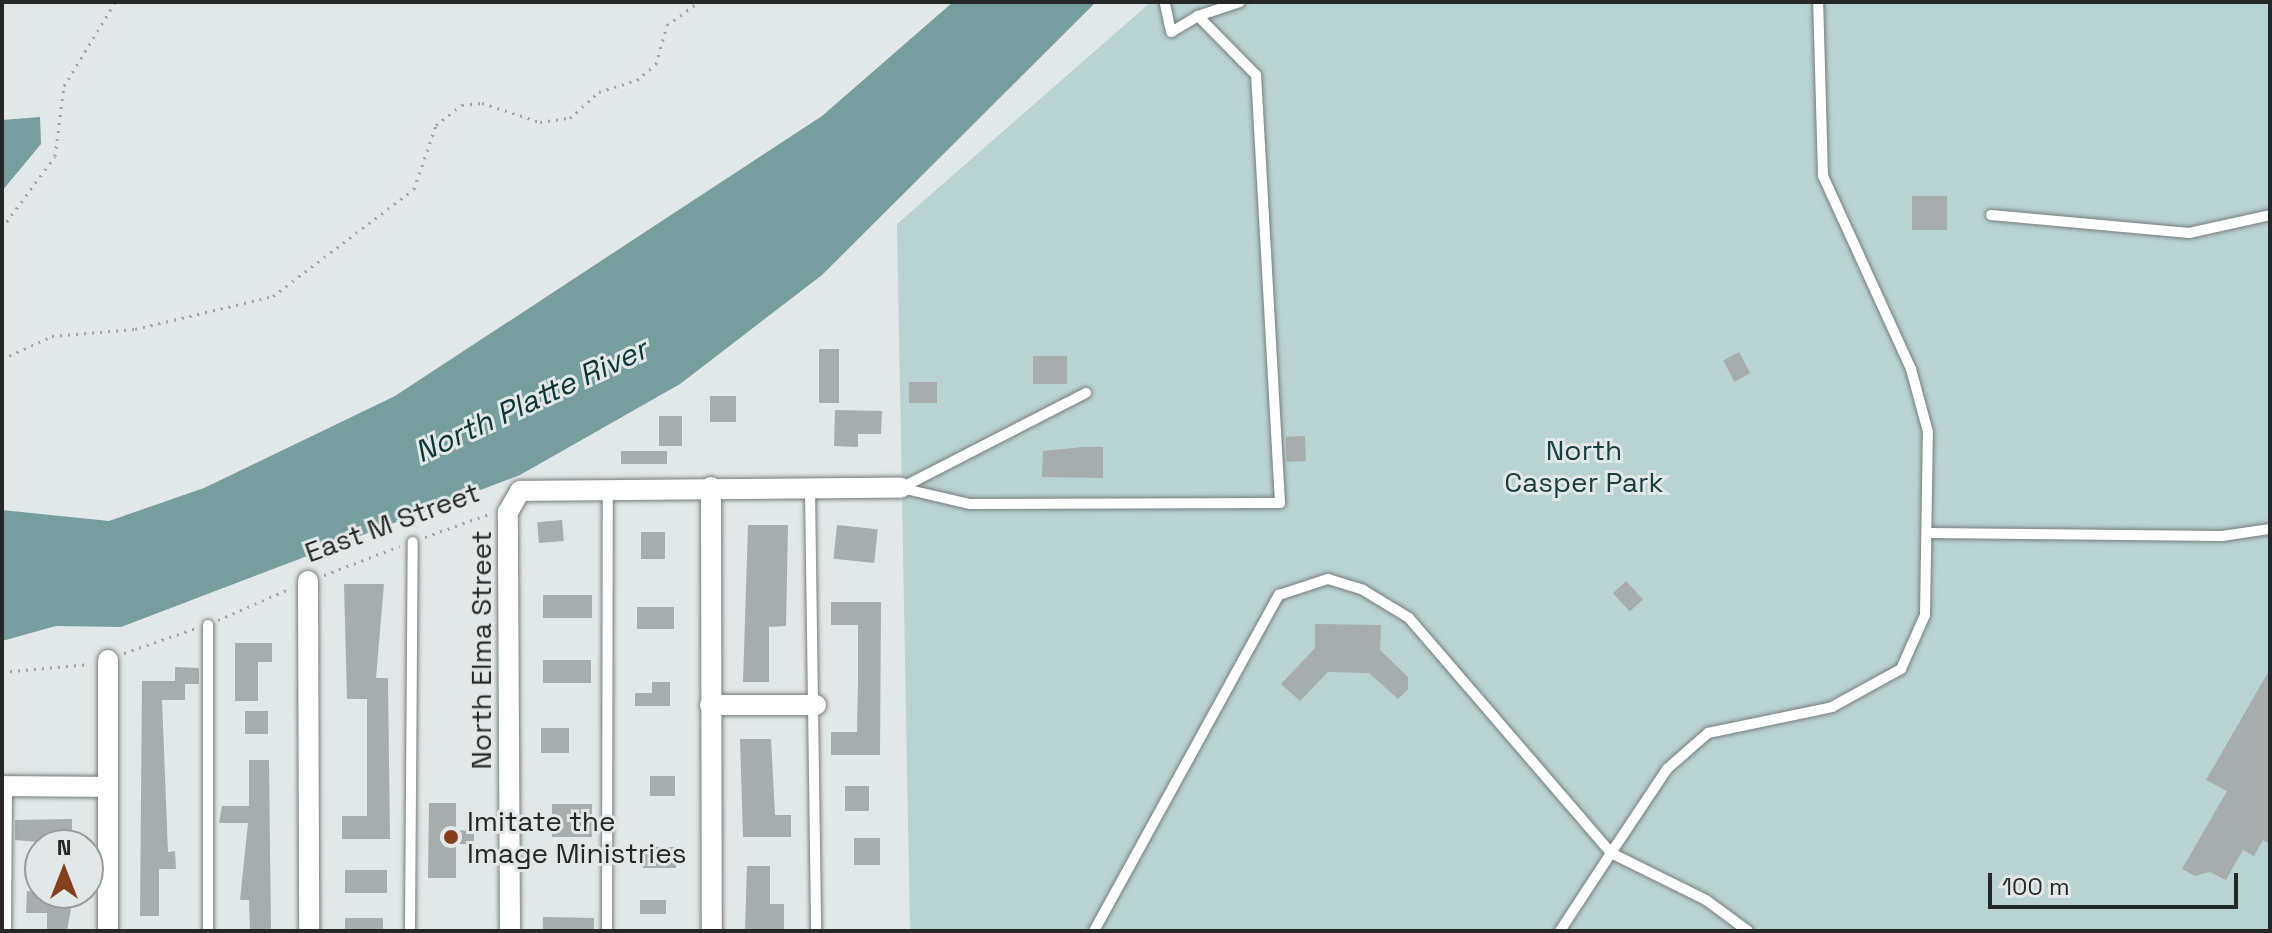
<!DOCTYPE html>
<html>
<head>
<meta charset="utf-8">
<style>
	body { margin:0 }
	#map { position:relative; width:2272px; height:933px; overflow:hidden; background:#e2e8e8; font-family:"Space Grotesk",sans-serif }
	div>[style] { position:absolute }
	.green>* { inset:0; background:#b8d3d2 }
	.water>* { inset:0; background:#769e9e }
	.building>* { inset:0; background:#a7adad; transform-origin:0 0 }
	.path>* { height:3px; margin-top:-1.5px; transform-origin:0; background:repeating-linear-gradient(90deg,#a0a4a4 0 2px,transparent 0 8px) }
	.roads { filter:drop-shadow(0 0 2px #767c7b) drop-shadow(0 0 2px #767c7b) }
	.lane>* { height:10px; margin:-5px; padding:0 5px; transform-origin:5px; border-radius:5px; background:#fff }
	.street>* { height:20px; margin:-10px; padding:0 10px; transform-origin:10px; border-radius:10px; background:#fff }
	.dots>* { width:22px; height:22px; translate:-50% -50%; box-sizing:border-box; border:4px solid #e2e8e8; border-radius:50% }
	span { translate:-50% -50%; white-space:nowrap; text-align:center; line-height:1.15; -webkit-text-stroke:6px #e2e8e8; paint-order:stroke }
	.park-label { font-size:28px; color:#163e3e }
	.street-label { font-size:28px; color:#262828 }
	.poi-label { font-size:28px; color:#262828 }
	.left { translate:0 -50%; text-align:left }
	.water-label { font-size:30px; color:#0b3434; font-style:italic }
	.frame { position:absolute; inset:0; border:4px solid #262828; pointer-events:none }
	.north { position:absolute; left:24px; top:829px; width:80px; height:80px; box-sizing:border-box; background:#e2e8e8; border:2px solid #979b9b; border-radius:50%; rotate:0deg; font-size:22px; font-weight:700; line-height:32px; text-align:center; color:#262828 }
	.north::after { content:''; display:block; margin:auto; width:28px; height:36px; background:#863f1c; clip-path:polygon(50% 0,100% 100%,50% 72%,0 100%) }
	.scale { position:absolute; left:1988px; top:873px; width:250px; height:36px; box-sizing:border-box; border:4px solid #262828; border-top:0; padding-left:10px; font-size:24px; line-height:28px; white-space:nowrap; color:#262828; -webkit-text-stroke:6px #e2e8e8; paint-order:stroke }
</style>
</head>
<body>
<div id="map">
	<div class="green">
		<i style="clip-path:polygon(1151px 2px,2270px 2px,2270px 931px,910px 931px,897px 224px)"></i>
	</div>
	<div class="water">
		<i style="clip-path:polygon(953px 2px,1096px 2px,822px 275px,680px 384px,520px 475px,121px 627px,56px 626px,2px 641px,2px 510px,109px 521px,204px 488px,395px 396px,822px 116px)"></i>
		<i style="clip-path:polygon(40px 117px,41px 144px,2px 191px,2px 120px)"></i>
	</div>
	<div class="building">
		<i style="left:1912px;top:196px;width:35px;height:34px"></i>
		<i style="left:819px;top:349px;width:20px;height:54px"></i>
		<i style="left:1739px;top:352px;width:24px;height:18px;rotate:62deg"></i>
		<i style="left:1033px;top:356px;width:34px;height:28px"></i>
		<i style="left:909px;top:382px;width:28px;height:21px"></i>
		<i style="left:710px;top:396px;width:26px;height:26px"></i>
		<i style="clip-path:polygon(835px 410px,882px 411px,881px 434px,858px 434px,858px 447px,834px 446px)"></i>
		<i style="left:659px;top:416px;width:23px;height:30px"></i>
		<i style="left:1305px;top:436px;width:25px;height:19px;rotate:88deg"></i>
		<i style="clip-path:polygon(1083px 447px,1103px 447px,1103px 478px,1042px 477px,1043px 451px)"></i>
		<i style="left:621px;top:451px;width:46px;height:13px"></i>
		<i style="left:562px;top:520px;width:21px;height:25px;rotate:85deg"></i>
		<i style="clip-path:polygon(748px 525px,788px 525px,786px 626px,769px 627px,769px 682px,743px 682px)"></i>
		<i style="left:837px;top:525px;width:41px;height:34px;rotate:6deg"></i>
		<i style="left:641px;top:532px;width:24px;height:27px"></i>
		<i style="left:1626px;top:581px;width:25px;height:18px;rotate:47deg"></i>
		<i style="clip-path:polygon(344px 584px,384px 584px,376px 678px,388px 678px,390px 839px,342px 839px,342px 816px,367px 816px,367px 699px,347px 699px)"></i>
		<i style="left:592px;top:595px;width:23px;height:49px;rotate:90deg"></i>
		<i style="clip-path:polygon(831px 602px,881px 602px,880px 755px,831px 755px,831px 732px,857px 732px,858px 681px,858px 625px,831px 625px)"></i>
		<i style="left:637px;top:607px;width:37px;height:22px"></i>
		<i style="clip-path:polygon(1315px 624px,1381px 625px,1380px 650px,1408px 677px,1408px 689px,1398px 699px,1369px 673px,1328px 672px,1300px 701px,1281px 684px,1315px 648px)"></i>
		<i style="clip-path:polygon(235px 643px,272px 643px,272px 662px,258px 662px,258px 701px,235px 701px)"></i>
		<i style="left:591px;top:660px;width:23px;height:48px;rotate:90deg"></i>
		<i style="clip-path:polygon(175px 667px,199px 668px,199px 684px,185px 684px,185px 700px,162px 700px,168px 852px,175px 851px,176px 869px,159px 869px,159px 916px,140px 916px,142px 681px,175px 681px)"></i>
		<i style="clip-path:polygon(2270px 669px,2270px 844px,2263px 840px,2254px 856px,2243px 850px,2226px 880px,2210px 872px,2195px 876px,2182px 869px,2227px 791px,2206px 780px)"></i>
		<i style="clip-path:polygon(652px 682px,670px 682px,670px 706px,635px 706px,635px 693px,652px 693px)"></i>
		<i style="left:245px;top:711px;width:23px;height:23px"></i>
		<i style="left:541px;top:728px;width:28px;height:25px"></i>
		<i style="clip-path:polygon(740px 739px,771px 739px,775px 815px,791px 815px,791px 837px,743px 837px)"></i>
		<i style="clip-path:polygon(249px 760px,269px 760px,271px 931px,250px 931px,249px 900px,240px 900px,248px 823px,219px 823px,222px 806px,249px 806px)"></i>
		<i style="left:650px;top:776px;width:25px;height:20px"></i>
		<i style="left:845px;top:786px;width:24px;height:25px"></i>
		<i style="clip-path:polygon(429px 803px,456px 803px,456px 830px,474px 831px,474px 844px,456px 844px,456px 878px,428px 878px)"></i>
		<i style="left:552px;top:804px;width:40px;height:33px"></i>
		<i style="clip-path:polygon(72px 819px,72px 845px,15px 840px,15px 820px)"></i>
		<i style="left:854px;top:838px;width:26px;height:27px"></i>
		<i style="left:643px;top:847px;width:33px;height:21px"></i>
		<i style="clip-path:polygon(747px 866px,770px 866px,770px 904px,784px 904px,784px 929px,745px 929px)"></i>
		<i style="left:345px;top:870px;width:42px;height:23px"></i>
		<i style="clip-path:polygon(27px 891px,74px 893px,67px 931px,47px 931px,47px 913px,26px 913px)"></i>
		<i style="left:640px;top:900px;width:26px;height:14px"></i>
		<i style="left:543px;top:917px;width:51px;height:14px;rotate:1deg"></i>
		<i style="left:345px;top:918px;width:38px;height:13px"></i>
	</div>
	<div class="path">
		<i style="left:735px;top:2px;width:20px"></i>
		<i style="left:2px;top:228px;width:89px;rotate:-53.6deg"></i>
		<i style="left:55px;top:156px;width:71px;rotate:-82.7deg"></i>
		<i style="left:64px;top:86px;width:98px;rotate:-58.7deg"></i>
		<i style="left:2px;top:359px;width:55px;rotate:-24.7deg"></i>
		<i style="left:52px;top:336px;width:83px;rotate:-4.8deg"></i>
		<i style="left:135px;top:329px;width:142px;rotate:-13.4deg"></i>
		<i style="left:273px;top:296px;width:177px;rotate:-37.2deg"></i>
		<i style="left:414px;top:189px;width:68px;rotate:-71deg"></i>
		<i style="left:436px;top:125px;width:33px;rotate:-38deg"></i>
		<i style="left:462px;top:105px;width:20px;rotate:-6deg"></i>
		<i style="left:482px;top:103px;width:61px;rotate:18.1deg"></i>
		<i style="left:540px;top:122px;width:30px;rotate:-8deg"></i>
		<i style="left:570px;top:118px;width:39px;rotate:-42deg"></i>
		<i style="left:599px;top:92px;width:40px;rotate:-18deg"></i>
		<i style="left:637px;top:80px;width:25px;rotate:-40deg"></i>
		<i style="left:656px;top:64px;width:41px;rotate:-74.2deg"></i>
		<i style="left:667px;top:25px;width:39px;rotate:-36deg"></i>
		<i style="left:425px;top:537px;width:68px;rotate:-19.8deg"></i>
		<i style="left:324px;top:575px;width:81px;rotate:-20.9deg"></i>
		<i style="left:218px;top:620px;width:80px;rotate:-23.7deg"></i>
		<i style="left:124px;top:653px;width:76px;rotate:-19.1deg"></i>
		<i style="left:2px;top:672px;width:88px;rotate:-5.2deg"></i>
	</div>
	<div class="roads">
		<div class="lane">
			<i style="left:1198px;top:16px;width:44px;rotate:-18.4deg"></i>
			<i style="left:1991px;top:215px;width:199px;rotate:5.2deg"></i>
			<i style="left:2189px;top:233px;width:83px;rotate:-12.5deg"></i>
			<i style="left:901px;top:488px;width:71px;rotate:13.1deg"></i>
			<i style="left:970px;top:504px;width:310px;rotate:-0.2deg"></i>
			<i style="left:1280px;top:503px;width:429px;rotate:-93.2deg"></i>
			<i style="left:1256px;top:75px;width:83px;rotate:-134.5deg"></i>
			<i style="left:1198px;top:16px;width:31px;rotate:149deg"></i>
			<i style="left:1171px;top:32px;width:30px;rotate:-102deg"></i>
			<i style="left:901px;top:488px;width:208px;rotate:-27.2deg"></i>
			<i style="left:810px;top:489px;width:442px;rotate:89.2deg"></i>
			<i style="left:1929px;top:533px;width:293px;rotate:0.6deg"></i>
			<i style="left:2222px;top:536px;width:49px;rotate:-8.3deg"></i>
			<i style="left:208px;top:625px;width:306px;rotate:90deg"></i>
			<i style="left:6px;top:931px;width:145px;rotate:-89.6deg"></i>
			<i style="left:410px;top:931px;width:389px;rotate:-89.6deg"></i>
			<i style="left:607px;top:931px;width:441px;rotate:-89.9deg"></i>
			<i style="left:1094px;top:931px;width:384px;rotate:-61.2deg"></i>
			<i style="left:1279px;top:595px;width:52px;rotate:-18.1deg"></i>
			<i style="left:1328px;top:579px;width:37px;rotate:17deg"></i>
			<i style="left:1363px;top:590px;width:54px;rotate:31.3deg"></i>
			<i style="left:1409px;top:618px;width:310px;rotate:49.3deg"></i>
			<i style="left:1611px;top:853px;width:101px;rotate:-56.3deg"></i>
			<i style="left:1667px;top:769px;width:55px;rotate:-41.3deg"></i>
			<i style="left:1708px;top:733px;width:127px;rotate:-11.8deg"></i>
			<i style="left:1832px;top:707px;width:79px;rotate:-28.8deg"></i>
			<i style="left:1901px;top:669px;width:59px;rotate:-66deg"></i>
			<i style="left:1925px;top:615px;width:183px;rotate:-89.1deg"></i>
			<i style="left:1928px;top:432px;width:65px;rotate:-105.1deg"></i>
			<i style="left:1911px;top:369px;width:212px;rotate:-114.5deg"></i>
			<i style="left:1823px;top:176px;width:174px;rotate:-91.6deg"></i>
			<i style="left:1560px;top:931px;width:93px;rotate:-56.8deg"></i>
			<i style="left:1611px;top:853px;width:106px;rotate:26.3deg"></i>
			<i style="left:1706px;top:900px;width:52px;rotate:36.4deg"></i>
		</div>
		<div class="street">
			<i style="left:711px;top:487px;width:444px;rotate:89.9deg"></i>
			<i style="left:308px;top:581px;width:350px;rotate:89.8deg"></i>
			<i style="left:108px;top:660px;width:271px;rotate:90deg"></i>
			<i style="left:710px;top:705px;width:106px"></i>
			<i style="left:2px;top:786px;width:106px;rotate:0.5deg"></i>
			<i style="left:510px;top:931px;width:419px;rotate:-90.3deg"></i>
			<i style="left:508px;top:512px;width:24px;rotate:-60deg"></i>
			<i style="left:520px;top:491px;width:381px;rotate:-0.5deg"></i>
		</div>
	</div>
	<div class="dots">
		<i style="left:451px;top:837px;background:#863f1c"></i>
	</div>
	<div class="park-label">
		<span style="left:1584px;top:466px">North<br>Casper Park</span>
	</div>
	<div class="street-label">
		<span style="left:392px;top:522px;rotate:-20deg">East M Street</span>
		<span style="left:481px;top:650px;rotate:-90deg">North Elma Street</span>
	</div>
	<div class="poi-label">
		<span class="left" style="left:467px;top:837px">Imitate the<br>Image Ministries</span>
	</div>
	<div class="water-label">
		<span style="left:531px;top:401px;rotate:-25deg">North Platte River</span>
	</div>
	<div class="frame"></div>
	<div class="north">N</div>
	<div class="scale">100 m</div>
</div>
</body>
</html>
